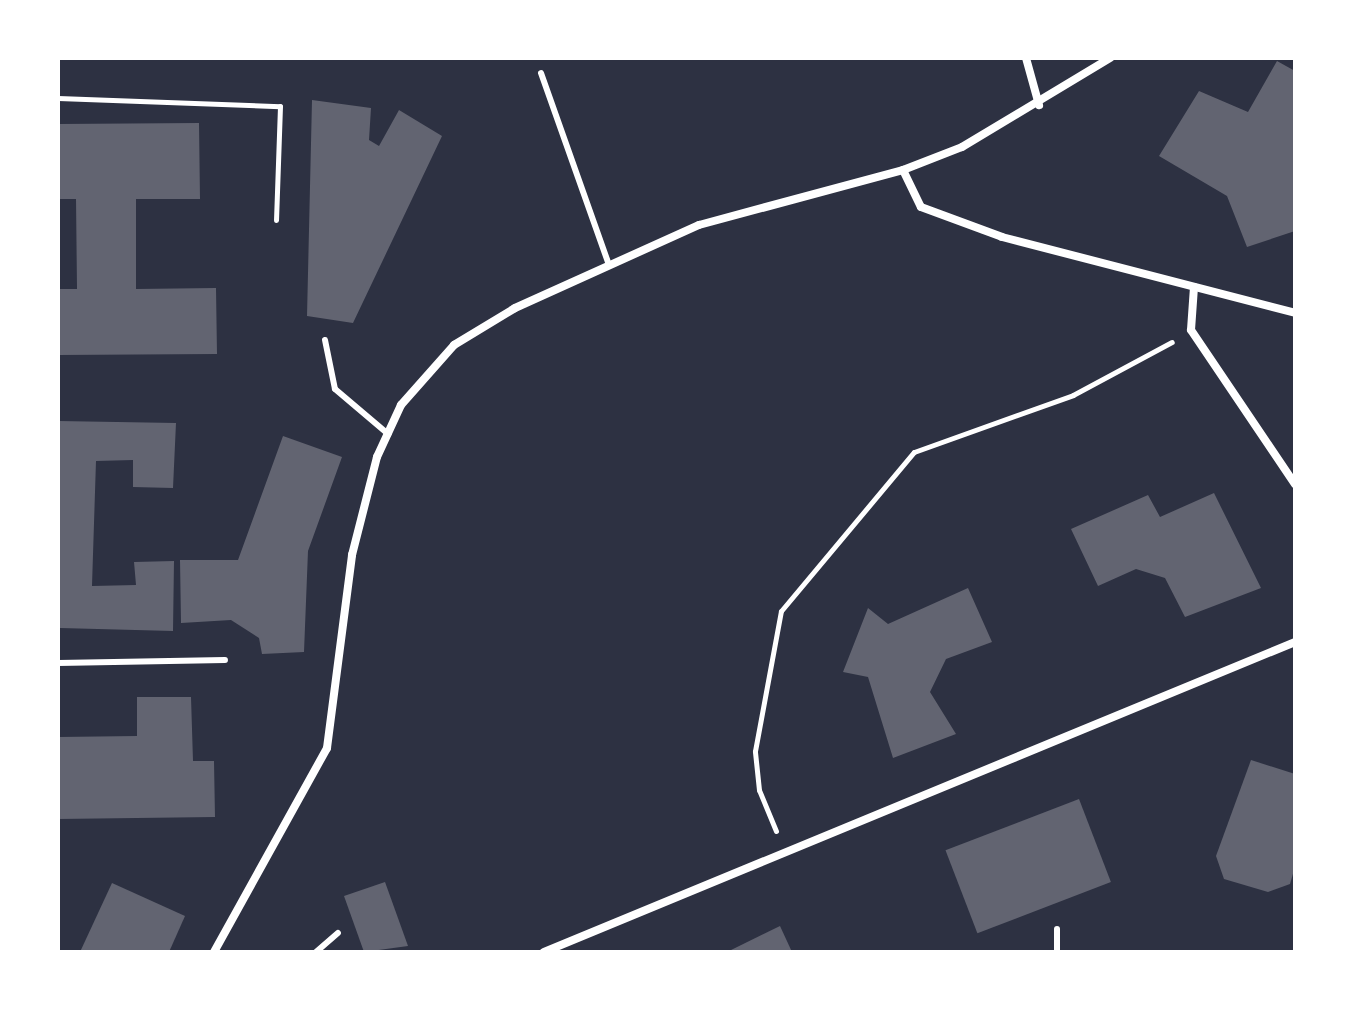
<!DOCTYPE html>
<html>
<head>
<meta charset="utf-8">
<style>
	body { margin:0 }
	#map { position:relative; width:1353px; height:1010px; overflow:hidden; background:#2d3142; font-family:Rubik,sans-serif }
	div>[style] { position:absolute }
	.building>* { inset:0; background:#626471; transform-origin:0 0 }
	.path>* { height:5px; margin:-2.5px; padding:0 2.5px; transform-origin:2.5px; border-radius:2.5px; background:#fff }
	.service>* { height:6px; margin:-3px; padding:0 3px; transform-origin:3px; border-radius:3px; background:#fff }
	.minor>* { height:8px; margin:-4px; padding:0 4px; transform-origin:4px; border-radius:4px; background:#fff }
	span { translate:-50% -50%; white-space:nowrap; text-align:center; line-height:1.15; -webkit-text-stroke:7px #fff; paint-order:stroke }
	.frame { position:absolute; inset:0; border:60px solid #fff; pointer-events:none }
</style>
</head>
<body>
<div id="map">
	<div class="building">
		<i style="clip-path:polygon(1277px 61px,1295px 71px,1295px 231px,1247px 247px,1227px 196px,1159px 156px,1199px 91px,1248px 112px)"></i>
		<i style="clip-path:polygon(312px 100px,371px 108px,369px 140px,379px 146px,399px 110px,442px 136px,353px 323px,307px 316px)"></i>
		<i style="clip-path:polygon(199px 123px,200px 199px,136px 199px,136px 289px,216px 288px,217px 354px,58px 355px,58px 289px,77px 289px,76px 199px,58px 199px,58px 124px)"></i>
		<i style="clip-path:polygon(58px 421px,176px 423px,173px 488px,133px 487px,133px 460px,96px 461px,92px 586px,136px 585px,134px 562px,174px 561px,173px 631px,60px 628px)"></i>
		<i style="clip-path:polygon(283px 436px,342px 457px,308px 551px,304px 652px,262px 654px,259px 638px,231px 620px,181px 623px,180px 560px,238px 560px)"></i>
		<i style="clip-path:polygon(1214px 493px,1261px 588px,1185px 617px,1165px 578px,1136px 569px,1098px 586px,1071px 529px,1148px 495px,1160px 517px)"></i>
		<i style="clip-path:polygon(968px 588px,992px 642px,946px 659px,930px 692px,956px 734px,893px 758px,868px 677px,843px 672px,868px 608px,888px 624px)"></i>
		<i style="clip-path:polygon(137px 697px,191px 697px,193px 761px,214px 761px,215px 817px,58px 819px,58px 737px,137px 736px)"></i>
		<i style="clip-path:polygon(1251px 760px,1295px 774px,1295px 867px,1290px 884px,1268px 892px,1224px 879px,1216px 856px)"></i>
		<i style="left:1079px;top:799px;width:89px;height:143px;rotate:69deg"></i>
		<i style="clip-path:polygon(385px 882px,408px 946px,364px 952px,344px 896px)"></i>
		<i style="clip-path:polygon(112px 883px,185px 916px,169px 952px,80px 952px)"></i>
		<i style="clip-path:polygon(780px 926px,792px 952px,727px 952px)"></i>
	</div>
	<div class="path">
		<i style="left:58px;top:98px;width:222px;rotate:2.1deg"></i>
		<i style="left:280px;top:106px;width:114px;rotate:92deg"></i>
		<i style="left:776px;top:831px;width:44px;rotate:-112.5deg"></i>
		<i style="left:759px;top:790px;width:39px;rotate:-96deg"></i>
		<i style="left:755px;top:751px;width:142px;rotate:-79.5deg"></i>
		<i style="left:781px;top:611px;width:207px;rotate:-50.1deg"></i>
		<i style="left:914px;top:452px;width:169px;rotate:-19.7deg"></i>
		<i style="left:1073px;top:395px;width:112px;rotate:-28.2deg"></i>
	</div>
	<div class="service">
		<i style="left:541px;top:73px;width:204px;rotate:70.5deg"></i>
		<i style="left:325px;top:340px;width:50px;rotate:78.5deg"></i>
		<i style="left:335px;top:389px;width:70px;rotate:40.3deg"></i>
		<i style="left:58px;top:663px;width:167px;rotate:-1deg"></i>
		<i style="left:1057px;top:929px;width:23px;rotate:90deg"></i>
		<i style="left:316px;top:952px;width:29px;rotate:-41deg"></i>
	</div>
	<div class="minor">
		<i style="left:1026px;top:58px;width:49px;rotate:74.5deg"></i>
		<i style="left:903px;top:170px;width:41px;rotate:64.1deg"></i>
		<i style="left:921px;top:207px;width:86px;rotate:20.3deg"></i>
		<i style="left:1002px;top:237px;width:303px;rotate:14.5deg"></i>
		<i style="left:1194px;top:287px;width:43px;rotate:94deg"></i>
		<i style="left:1191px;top:330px;width:186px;rotate:56deg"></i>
		<i style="left:214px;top:952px;width:233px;rotate:-61deg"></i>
		<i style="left:327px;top:748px;width:195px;rotate:-82.6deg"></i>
		<i style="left:352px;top:555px;width:101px;rotate:-75.7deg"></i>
		<i style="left:377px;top:457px;width:57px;rotate:-65.2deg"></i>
		<i style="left:401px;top:405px;width:80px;rotate:-48.5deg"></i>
		<i style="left:454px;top:345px;width:71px;rotate:-31.2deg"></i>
		<i style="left:515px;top:308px;width:202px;rotate:-24.3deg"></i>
		<i style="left:699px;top:225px;width:211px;rotate:-15.1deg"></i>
		<i style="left:903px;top:170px;width:63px;rotate:-21.3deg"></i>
		<i style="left:962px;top:147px;width:173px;rotate:-31deg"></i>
		<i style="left:544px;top:952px;width:812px;rotate:-22.43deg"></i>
	</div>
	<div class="frame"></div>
</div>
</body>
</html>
